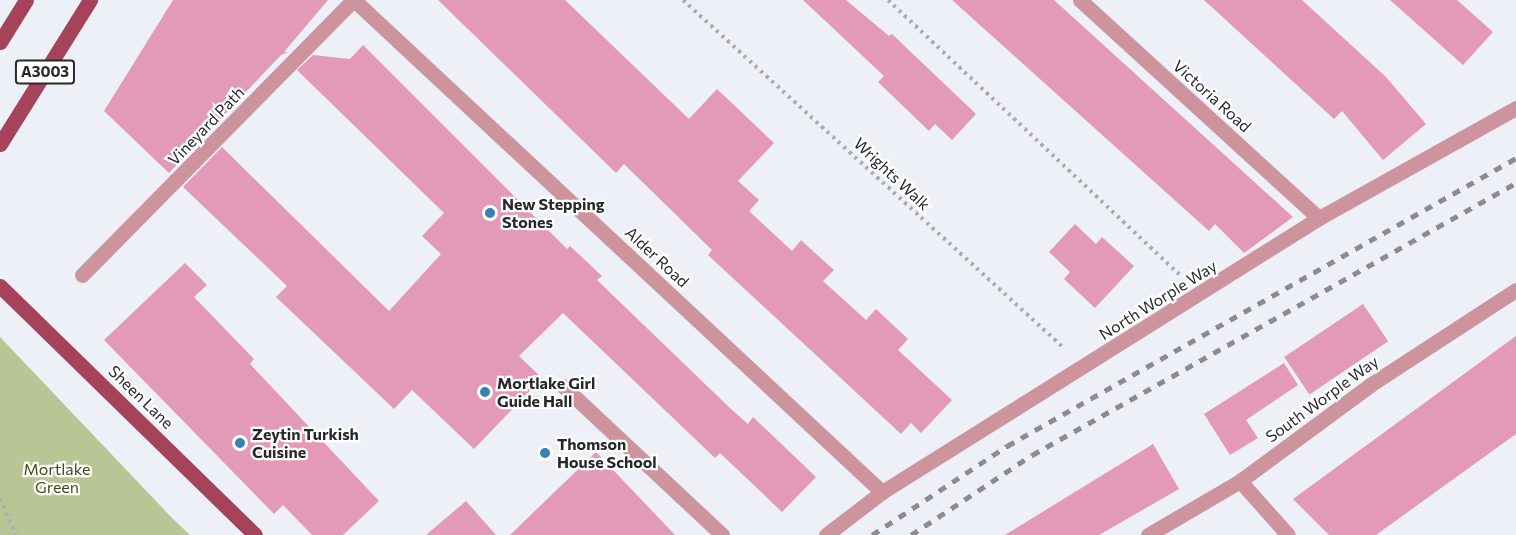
<!DOCTYPE html>
<html>
<head>
<meta charset="utf-8">
<style>
	body { margin:0 }
	#map { position:relative; width:1516px; height:535px; overflow:hidden; background:#edf0f6; font-family:Commissioner,sans-serif }
	div>[style] { position:absolute }
	.green>* { inset:0; background:#b8c595 }
	.building>* { inset:0; background:#e39ab6; transform-origin:0 0 }
	.path>* { height:4px; margin-top:-2px; transform-origin:0; background:repeating-linear-gradient(90deg,#aaacb1 0 3px,transparent 0 7.5px) }
	.minor>* { height:15px; margin:-7.5px; padding:0 7.5px; transform-origin:7.5px; border-radius:7.5px; background:#cd949e }
	.major>* { height:15px; margin:-7.5px; padding:0 7.5px; transform-origin:7.5px; border-radius:7.5px; background:#a5435b }
	.rail>* { height:4.5px; margin-top:-2.25px; transform-origin:0; background:repeating-linear-gradient(90deg,#8a8c90 0 8px,transparent 0 16px) }
	.dots>* { width:16px; height:16px; translate:-50% -50%; box-sizing:border-box; border:3px solid #fff; border-radius:50% }
	span { translate:-50% -50%; white-space:nowrap; text-align:center; line-height:1.15; -webkit-text-stroke:4.5px #fff; paint-order:stroke }
	.shield-label span { padding:2px 4px; background:#fff; border:2px solid; border-radius:4px; -webkit-text-stroke-width:0 }
	.shield-label { font-size:15px; color:#27282a; font-weight:700 }
	.street-label { font-size:16px; color:#27282a }
	.poi-label { font-size:16px; color:#27282a; font-weight:700 }
	.left { translate:0 -50%; text-align:left }
	.park-label { font-size:16px; color:#3f4916 }
</style>
</head>
<body>
<div id="map">
	<div class="green">
		<i style="clip-path:polygon(0 337px,173px 519px,190px 535px,0 535px)"></i>
	</div>
	<div class="building">
		<i style="clip-path:polygon(173px 0,328px 0,284px 52px,288px 52px,281px 55px,169px 173px,104px 111px)"></i>
		<i style="clip-path:polygon(438px 0,565px 0,689px 119px,717px 89px,774px 143px,738px 181px,759px 200px,749px 211px,792px 251px,801px 240px,814px 252px,834px 270px,823px 281px,866px 320px,876px 309px,908px 339px,898px 350px,952px 400px,921px 433px,911px 423px,901px 434px,708px 255px,712px 250px,624px 164px,616px 173px)"></i>
		<i style="clip-path:polygon(803px 0,846px 0,889px 36px,892px 34px,976px 114px,952px 140px,935px 124px,929px 131px,878px 82px,884px 76px)"></i>
		<i style="clip-path:polygon(952px 0,1054px 0,1293px 217px,1244px 253px,1215px 224px,1209px 231px)"></i>
		<i style="clip-path:polygon(1204px 0,1302px 0,1386px 77px,1426px 124px,1383px 160px,1342px 111px,1334px 119px)"></i>
		<i style="clip-path:polygon(1390px 0,1457px 0,1493px 32px,1463px 65px)"></i>
		<i style="clip-path:polygon(363px 45px,567px 249px,570px 246px,602px 276px,597px 280px,731px 409px,748px 424px,753px 417px,816px 477px,782px 512px,720px 453px,715px 458px,563px 313px,519px 356px,542px 378px,474px 449px,412px 390px,394px 409px,276px 297px,287px 286px,183px 187px,222px 147px,389px 311px,441px 254px,422px 236px,444px 213px,297px 70px,313px 55px,350px 59px)"></i>
		<i style="clip-path:polygon(1075px 224px,1096px 244px,1102px 237px,1134px 266px,1095px 308px,1064px 279px,1070px 272px,1049px 252px)"></i>
		<i style="clip-path:polygon(185px 263px,207px 285px,194px 297px,254px 359px,250px 364px,379px 501px,343px 535px,312px 535px,283px 505px,274px 514px,104px 340px)"></i>
		<i style="left:1363px;top:304px;width:45px;height:95px;rotate:56deg"></i>
		<i style="clip-path:polygon(1516px 336px,1516px 434px,1376px 535px,1329px 535px,1293px 499px)"></i>
		<i style="clip-path:polygon(1284px 363px,1298px 385px,1246px 420px,1258px 438px,1230px 455px,1204px 414px)"></i>
		<i style="clip-path:polygon(1153px 444px,1179px 489px,1099px 535px,1005px 535px)"></i>
		<i style="clip-path:polygon(596px 452px,675px 535px,510px 535px)"></i>
		<i style="clip-path:polygon(466px 501px,496px 535px,426px 535px)"></i>
	</div>
	<div class="path">
		<i style="left:683px;top:0;width:516px;rotate:42.41deg"></i>
		<i style="left:888px;top:0;width:400px;rotate:43.3deg"></i>
		<i style="left:0;top:499px;width:39px;rotate:66deg"></i>
	</div>
	<div class="minor">
		<i style="left:354px;top:0;width:722px;rotate:42.98deg"></i>
		<i style="left:1080px;top:0;width:323px;rotate:42.4deg"></i>
		<i style="left:82px;top:275px;width:386px;rotate:-45.4deg"></i>
		<i style="left:563px;top:386px;width:218px;rotate:43.1deg"></i>
		<i style="left:1240px;top:481px;width:72px;rotate:48.4deg"></i>
		<i style="left:826px;top:535px;width:71px;rotate:-37.5deg"></i>
		<i style="left:882px;top:492px;width:516px;rotate:-32.09deg"></i>
		<i style="left:1319px;top:218px;width:226px;rotate:-29.2deg"></i>
		<i style="left:1148px;top:535px;width:107px;rotate:-30.4deg"></i>
		<i style="left:1240px;top:481px;width:162px;rotate:-36.4deg"></i>
		<i style="left:1370px;top:385px;width:174px;rotate:-33.1deg"></i>
	</div>
	<div class="major">
		<i style="left:0;top:42px;width:49px;rotate:-58.2deg"></i>
		<i style="left:0;top:144px;width:170px;rotate:-58deg"></i>
		<i style="left:0;top:286px;width:356px;rotate:44.3deg"></i>
	</div>
	<div class="rail">
		<i style="left:872px;top:535px;width:162px;rotate:-33.4deg"></i>
		<i style="left:1007px;top:446px;width:585px;rotate:-29.5deg"></i>
		<i style="left:911px;top:535px;width:145px;rotate:-33.5deg"></i>
		<i style="left:1032px;top:455px;width:555px;rotate:-29.34deg"></i>
	</div>
	<div class="dots">
		<i style="left:490px;top:213px;background:#3781b4"></i>
		<i style="left:485px;top:392px;background:#3781b4"></i>
		<i style="left:240px;top:443px;background:#3781b4"></i>
		<i style="left:545px;top:453px;background:#3781b4"></i>
	</div>
	<div class="shield-label">
		<span style="left:45px;top:72px">A3003</span>
	</div>
	<div class="street-label">
		<span style="left:1212px;top:96px;rotate:42deg">Victoria Road</span>
		<span style="left:206px;top:126px;rotate:-46deg">Vineyard Path</span>
		<span style="left:892px;top:174px;rotate:43deg">Wrights Walk</span>
		<span style="left:657px;top:257px;rotate:43deg">Alder Road</span>
		<span style="left:1158px;top:300px;rotate:-32deg">North Worple Way</span>
		<span style="left:141px;top:397px;rotate:44deg">Sheen Lane</span>
		<span style="left:1322px;top:399px;rotate:-36deg">South Worple Way</span>
	</div>
	<div class="poi-label">
		<span class="left" style="left:502px;top:213px">New Stepping<br>Stones</span>
		<span class="left" style="left:497px;top:392px">Mortlake Girl<br>Guide Hall</span>
		<span class="left" style="left:252px;top:443px">Zeytin Turkish<br>Cuisine</span>
		<span class="left" style="left:557px;top:453px">Thomson<br>House School</span>
	</div>
	<div class="park-label">
		<span style="left:57px;top:478px">Mortlake<br>Green</span>
	</div>
</div>
</body>
</html>
